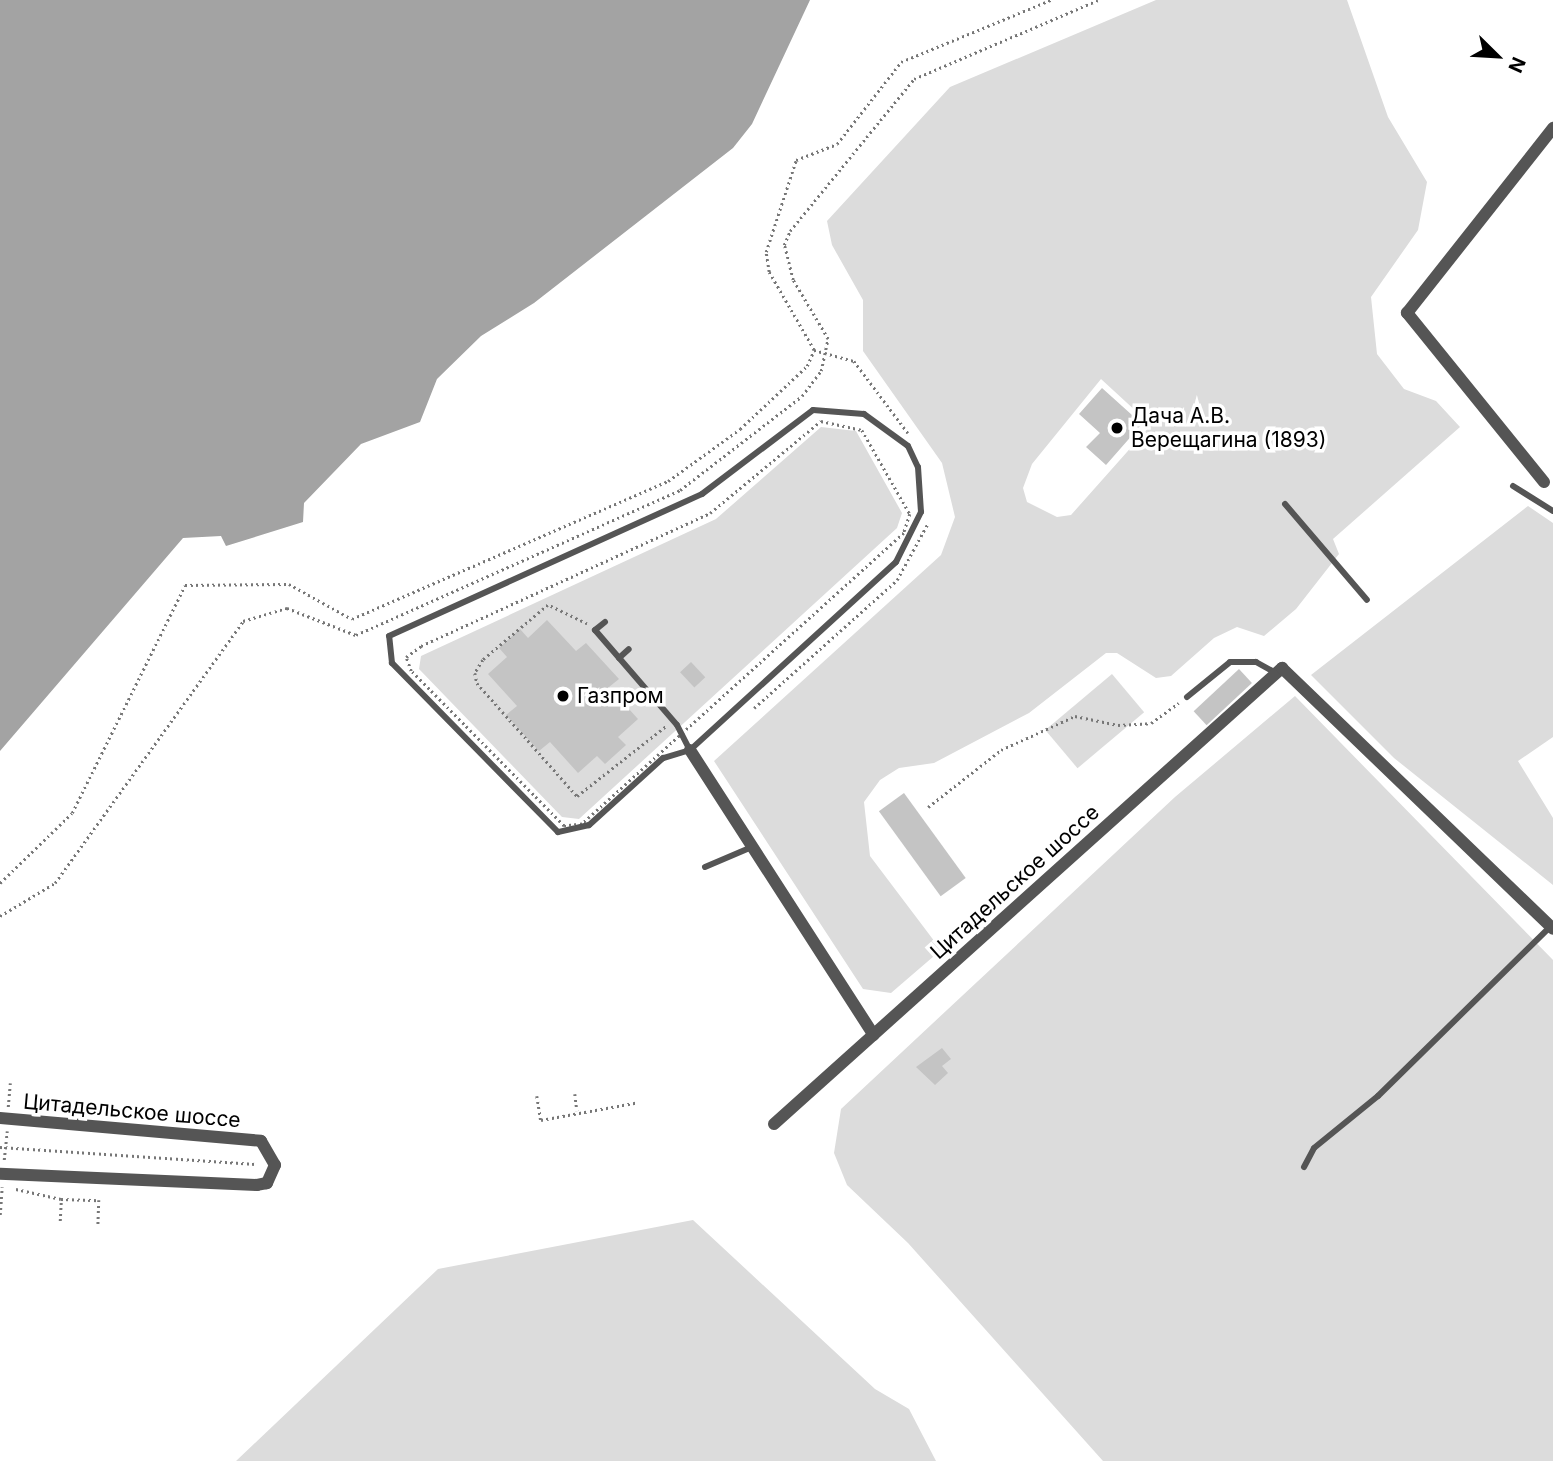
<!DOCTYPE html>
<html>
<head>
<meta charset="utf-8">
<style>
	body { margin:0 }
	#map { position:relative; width:1553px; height:1461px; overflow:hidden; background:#fff; font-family:Inter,sans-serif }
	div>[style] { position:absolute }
	.green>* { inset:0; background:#dcdcdc; transform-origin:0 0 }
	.water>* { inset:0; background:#a3a3a3 }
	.building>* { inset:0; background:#c4c4c4; transform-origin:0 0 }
	.path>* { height:2.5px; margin-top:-1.25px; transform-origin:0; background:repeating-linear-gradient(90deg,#777 0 2px,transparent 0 5.5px) }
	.lane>* { height:6px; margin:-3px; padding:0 3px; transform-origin:3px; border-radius:3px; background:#555 }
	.street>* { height:12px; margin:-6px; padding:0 6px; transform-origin:6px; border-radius:6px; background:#555 }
	.dots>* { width:19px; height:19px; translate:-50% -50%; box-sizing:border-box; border:4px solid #fff; border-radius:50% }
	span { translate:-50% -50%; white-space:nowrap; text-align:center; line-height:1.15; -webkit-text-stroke:7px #fff; paint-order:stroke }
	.poi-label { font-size:21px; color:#000 }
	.left { translate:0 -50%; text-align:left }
	.street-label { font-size:21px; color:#000 }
	.north { position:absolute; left:1462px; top:21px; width:70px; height:70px; -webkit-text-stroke:5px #fff; paint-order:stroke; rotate:114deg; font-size:19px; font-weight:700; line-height:28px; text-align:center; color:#000 }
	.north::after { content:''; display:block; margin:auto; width:24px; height:32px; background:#000; clip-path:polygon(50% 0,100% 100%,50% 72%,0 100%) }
</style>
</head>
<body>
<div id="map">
	<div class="green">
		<i style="clip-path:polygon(evenodd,1156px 0,1347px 0,1388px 117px,1427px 182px,1418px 230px,1371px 297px,1377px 354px,1404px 389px,1436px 401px,1460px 427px,1333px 539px,1339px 554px,1296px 609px,1264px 636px,1237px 627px,1214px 638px,1171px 676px,1156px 678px,1117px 653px,1106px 653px,1029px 713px,934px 763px,899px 768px,880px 780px,864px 802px,870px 856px,941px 950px,891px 993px,863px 989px,714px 761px,941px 555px,955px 517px,942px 463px,863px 351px,863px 300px,832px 245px,827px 221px,950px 87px,1156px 0,1101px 379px,1151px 425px,1071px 515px,1057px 517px,1027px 502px,1023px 488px,1032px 464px,1101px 379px)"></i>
		<i style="clip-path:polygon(821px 427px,856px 431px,902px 513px,897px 528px,579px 819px,562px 817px,419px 669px,421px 656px,716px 519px)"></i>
		<i style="clip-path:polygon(1528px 506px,1553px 523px,1553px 737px,1518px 761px,1553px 818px,1553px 885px,1394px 758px,1311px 675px)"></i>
		<i style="left:1112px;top:674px;width:50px;height:87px;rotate:50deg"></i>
		<i style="clip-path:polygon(1295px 696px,1553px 960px,1553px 1461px,1103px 1461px,908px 1243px,847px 1185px,834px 1153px,841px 1109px,1175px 797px)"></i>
		<i style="clip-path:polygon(693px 1220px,875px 1389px,909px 1409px,936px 1461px,236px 1461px,438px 1269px)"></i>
	</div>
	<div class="water">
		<i style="clip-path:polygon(0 0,810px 0,752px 124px,733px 148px,534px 303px,481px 336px,437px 379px,420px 422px,361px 444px,304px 503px,303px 522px,226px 546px,221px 536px,183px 538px,0 751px)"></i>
	</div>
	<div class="building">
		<i style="clip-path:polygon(1102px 388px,1142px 424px,1106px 465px,1086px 447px,1100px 433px,1079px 414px)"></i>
		<i style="clip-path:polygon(547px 620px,576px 651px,586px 643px,619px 679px,609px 687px,638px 719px,618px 737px,626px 745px,605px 764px,597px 756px,578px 773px,550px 742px,539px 751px,506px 715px,517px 706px,488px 674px,507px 657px,499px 648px,520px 629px,528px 638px)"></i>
		<i style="left:691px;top:662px;width:21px;height:15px;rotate:47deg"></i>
		<i style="left:1239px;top:669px;width:19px;height:62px;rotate:47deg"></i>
		<i style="left:904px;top:793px;width:105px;height:31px;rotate:54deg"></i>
		<i style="clip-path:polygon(942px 1048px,951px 1059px,942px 1066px,948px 1073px,935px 1085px,916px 1067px)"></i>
	</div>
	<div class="path">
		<i style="left:814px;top:350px;width:41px;rotate:15.4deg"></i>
		<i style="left:854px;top:361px;width:90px;rotate:53.1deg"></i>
		<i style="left:821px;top:421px;width:42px;rotate:12.4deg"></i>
		<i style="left:862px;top:430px;width:97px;rotate:60.3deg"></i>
		<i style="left:910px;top:514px;width:20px;rotate:108deg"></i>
		<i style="left:904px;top:533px;width:434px;rotate:137.9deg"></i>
		<i style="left:582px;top:824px;width:18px;rotate:174deg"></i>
		<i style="left:564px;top:826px;width:218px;rotate:-134.6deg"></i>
		<i style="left:411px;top:671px;width:15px;rotate:-110deg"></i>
		<i style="left:406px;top:657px;width:19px;rotate:-36deg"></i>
		<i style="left:421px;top:646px;width:318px;rotate:-24.7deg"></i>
		<i style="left:710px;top:513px;width:144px;rotate:-39.7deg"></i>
		<i style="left:587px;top:624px;width:43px;rotate:-154deg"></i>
		<i style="left:548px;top:605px;width:85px;rotate:139.8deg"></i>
		<i style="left:483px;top:660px;width:15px;rotate:122deg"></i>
		<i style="left:475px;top:673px;width:10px;rotate:79deg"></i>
		<i style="left:477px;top:683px;width:151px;rotate:48.5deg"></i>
		<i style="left:577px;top:796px;width:113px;rotate:-38.2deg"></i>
		<i style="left:754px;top:708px;width:192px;rotate:-41.8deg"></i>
		<i style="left:897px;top:580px;width:63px;rotate:-61.4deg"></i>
		<i style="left:928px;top:807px;width:93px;rotate:-38deg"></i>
		<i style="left:1001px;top:750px;width:81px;rotate:-24.7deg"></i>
		<i style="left:1075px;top:716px;width:44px;rotate:11.8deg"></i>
		<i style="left:1118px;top:725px;width:33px;rotate:-3deg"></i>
		<i style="left:1151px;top:723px;width:34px;rotate:-36deg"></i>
		<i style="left:0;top:883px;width:100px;rotate:-44.2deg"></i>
		<i style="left:72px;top:813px;width:254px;rotate:-63.6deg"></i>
		<i style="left:185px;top:585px;width:104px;rotate:-0.6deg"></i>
		<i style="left:289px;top:584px;width:72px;rotate:29.1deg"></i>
		<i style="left:352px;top:619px;width:345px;rotate:-23.6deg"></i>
		<i style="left:668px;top:481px;width:89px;rotate:-35.8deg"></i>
		<i style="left:740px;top:429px;width:92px;rotate:-43.2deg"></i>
		<i style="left:807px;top:366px;width:17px;rotate:-66deg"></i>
		<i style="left:814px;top:350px;width:90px;rotate:-120deg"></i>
		<i style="left:769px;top:272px;width:20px;rotate:-99deg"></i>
		<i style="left:766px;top:252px;width:97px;rotate:-71.9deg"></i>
		<i style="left:796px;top:160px;width:44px;rotate:-21.3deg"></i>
		<i style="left:837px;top:144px;width:104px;rotate:-52deg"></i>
		<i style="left:901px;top:62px;width:162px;rotate:-22.5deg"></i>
		<i style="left:0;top:916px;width:64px;rotate:-31deg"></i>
		<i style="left:55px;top:883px;width:322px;rotate:-54.3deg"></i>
		<i style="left:243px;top:621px;width:46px;rotate:-16.5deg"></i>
		<i style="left:287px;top:608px;width:74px;rotate:21.4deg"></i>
		<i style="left:356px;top:635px;width:355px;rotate:-24.1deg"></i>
		<i style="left:680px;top:490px;width:154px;rotate:-37.6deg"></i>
		<i style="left:802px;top:396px;width:31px;rotate:-53deg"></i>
		<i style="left:821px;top:371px;width:33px;rotate:-78deg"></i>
		<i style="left:828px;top:339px;width:69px;rotate:-120.7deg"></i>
		<i style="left:793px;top:280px;width:36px;rotate:-104deg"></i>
		<i style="left:784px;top:245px;width:15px;rotate:-67deg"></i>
		<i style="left:790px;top:231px;width:196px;rotate:-50.8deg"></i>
		<i style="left:914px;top:79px;width:200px;rotate:-23.2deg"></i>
		<i style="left:575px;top:1094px;width:17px;rotate:83deg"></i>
		<i style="left:537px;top:1096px;width:24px;rotate:81deg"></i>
		<i style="left:541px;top:1120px;width:96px;rotate:-10.3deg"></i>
		<i style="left:8px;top:1107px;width:24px;rotate:-85deg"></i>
		<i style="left:0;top:1147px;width:256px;rotate:3.8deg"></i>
		<i style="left:4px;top:1160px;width:29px;rotate:-84deg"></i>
		<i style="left:16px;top:1189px;width:46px;rotate:12.5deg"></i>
		<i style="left:0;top:1215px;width:28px;rotate:-86deg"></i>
		<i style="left:60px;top:1221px;width:22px;rotate:-87deg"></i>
		<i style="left:61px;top:1199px;width:38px;rotate:2deg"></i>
		<i style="left:99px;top:1200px;width:24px;rotate:92deg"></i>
	</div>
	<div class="lane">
		<i style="left:813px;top:410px;width:51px;rotate:4.5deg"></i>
		<i style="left:864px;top:414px;width:54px;rotate:36deg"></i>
		<i style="left:908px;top:446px;width:23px;rotate:65deg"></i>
		<i style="left:918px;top:467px;width:45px;rotate:86.2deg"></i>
		<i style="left:921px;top:512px;width:56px;rotate:116.6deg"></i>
		<i style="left:896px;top:562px;width:279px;rotate:137.6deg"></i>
		<i style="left:690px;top:750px;width:28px;rotate:163deg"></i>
		<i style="left:663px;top:758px;width:100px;rotate:137.8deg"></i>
		<i style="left:589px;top:825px;width:32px;rotate:167deg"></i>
		<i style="left:558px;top:832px;width:237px;rotate:-134.5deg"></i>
		<i style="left:392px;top:663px;width:27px;rotate:-96deg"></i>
		<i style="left:389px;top:636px;width:344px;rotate:-24.4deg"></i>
		<i style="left:702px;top:494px;width:139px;rotate:-37.1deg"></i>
		<i style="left:1513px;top:486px;width:47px;rotate:32deg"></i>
		<i style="left:1285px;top:504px;width:126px;rotate:49.5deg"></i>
		<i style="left:605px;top:622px;width:13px;rotate:141deg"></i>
		<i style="left:595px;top:630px;width:125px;rotate:49.2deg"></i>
		<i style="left:677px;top:725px;width:28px;rotate:63deg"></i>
		<i style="left:619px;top:658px;width:13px;rotate:-42deg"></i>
		<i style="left:1187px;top:697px;width:55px;rotate:-39.1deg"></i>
		<i style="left:1230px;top:662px;width:26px"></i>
		<i style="left:1256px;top:662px;width:23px;rotate:29deg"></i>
		<i style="left:705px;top:867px;width:51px;rotate:-23.1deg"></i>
		<i style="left:1304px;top:1167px;width:21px;rotate:-62deg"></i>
		<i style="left:1314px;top:1148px;width:82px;rotate:-39.1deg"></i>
		<i style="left:1378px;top:1096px;width:244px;rotate:-44.5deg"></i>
	</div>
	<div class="street">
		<i style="left:1544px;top:482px;width:218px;rotate:-129deg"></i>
		<i style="left:1407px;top:313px;width:236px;rotate:-51.7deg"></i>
		<i style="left:690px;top:750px;width:339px;rotate:57.2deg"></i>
		<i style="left:0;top:1118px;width:262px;rotate:5deg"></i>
		<i style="left:261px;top:1141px;width:28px;rotate:60deg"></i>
		<i style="left:275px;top:1165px;width:20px;rotate:114deg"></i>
		<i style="left:267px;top:1183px;width:10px;rotate:169deg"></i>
		<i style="left:257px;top:1185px;width:257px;rotate:-177.5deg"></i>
		<i style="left:774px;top:1124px;width:683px;rotate:-41.91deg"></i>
		<i style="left:1282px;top:668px;width:376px;rotate:43.9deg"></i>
	</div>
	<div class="dots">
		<i style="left:1117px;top:428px;background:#000"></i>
		<i style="left:563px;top:696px;background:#000"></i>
	</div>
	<div class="poi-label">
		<span class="left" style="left:1131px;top:428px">Дача А.В.<br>Верещагина (1893)</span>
		<span class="left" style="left:577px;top:696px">Газпром</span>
	</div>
	<div class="street-label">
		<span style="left:1015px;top:882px;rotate:-42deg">Цитадельское шоссе</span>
		<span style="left:132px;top:1111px;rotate:5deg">Цитадельское шоссе</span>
	</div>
	<div class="north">N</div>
</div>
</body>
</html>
